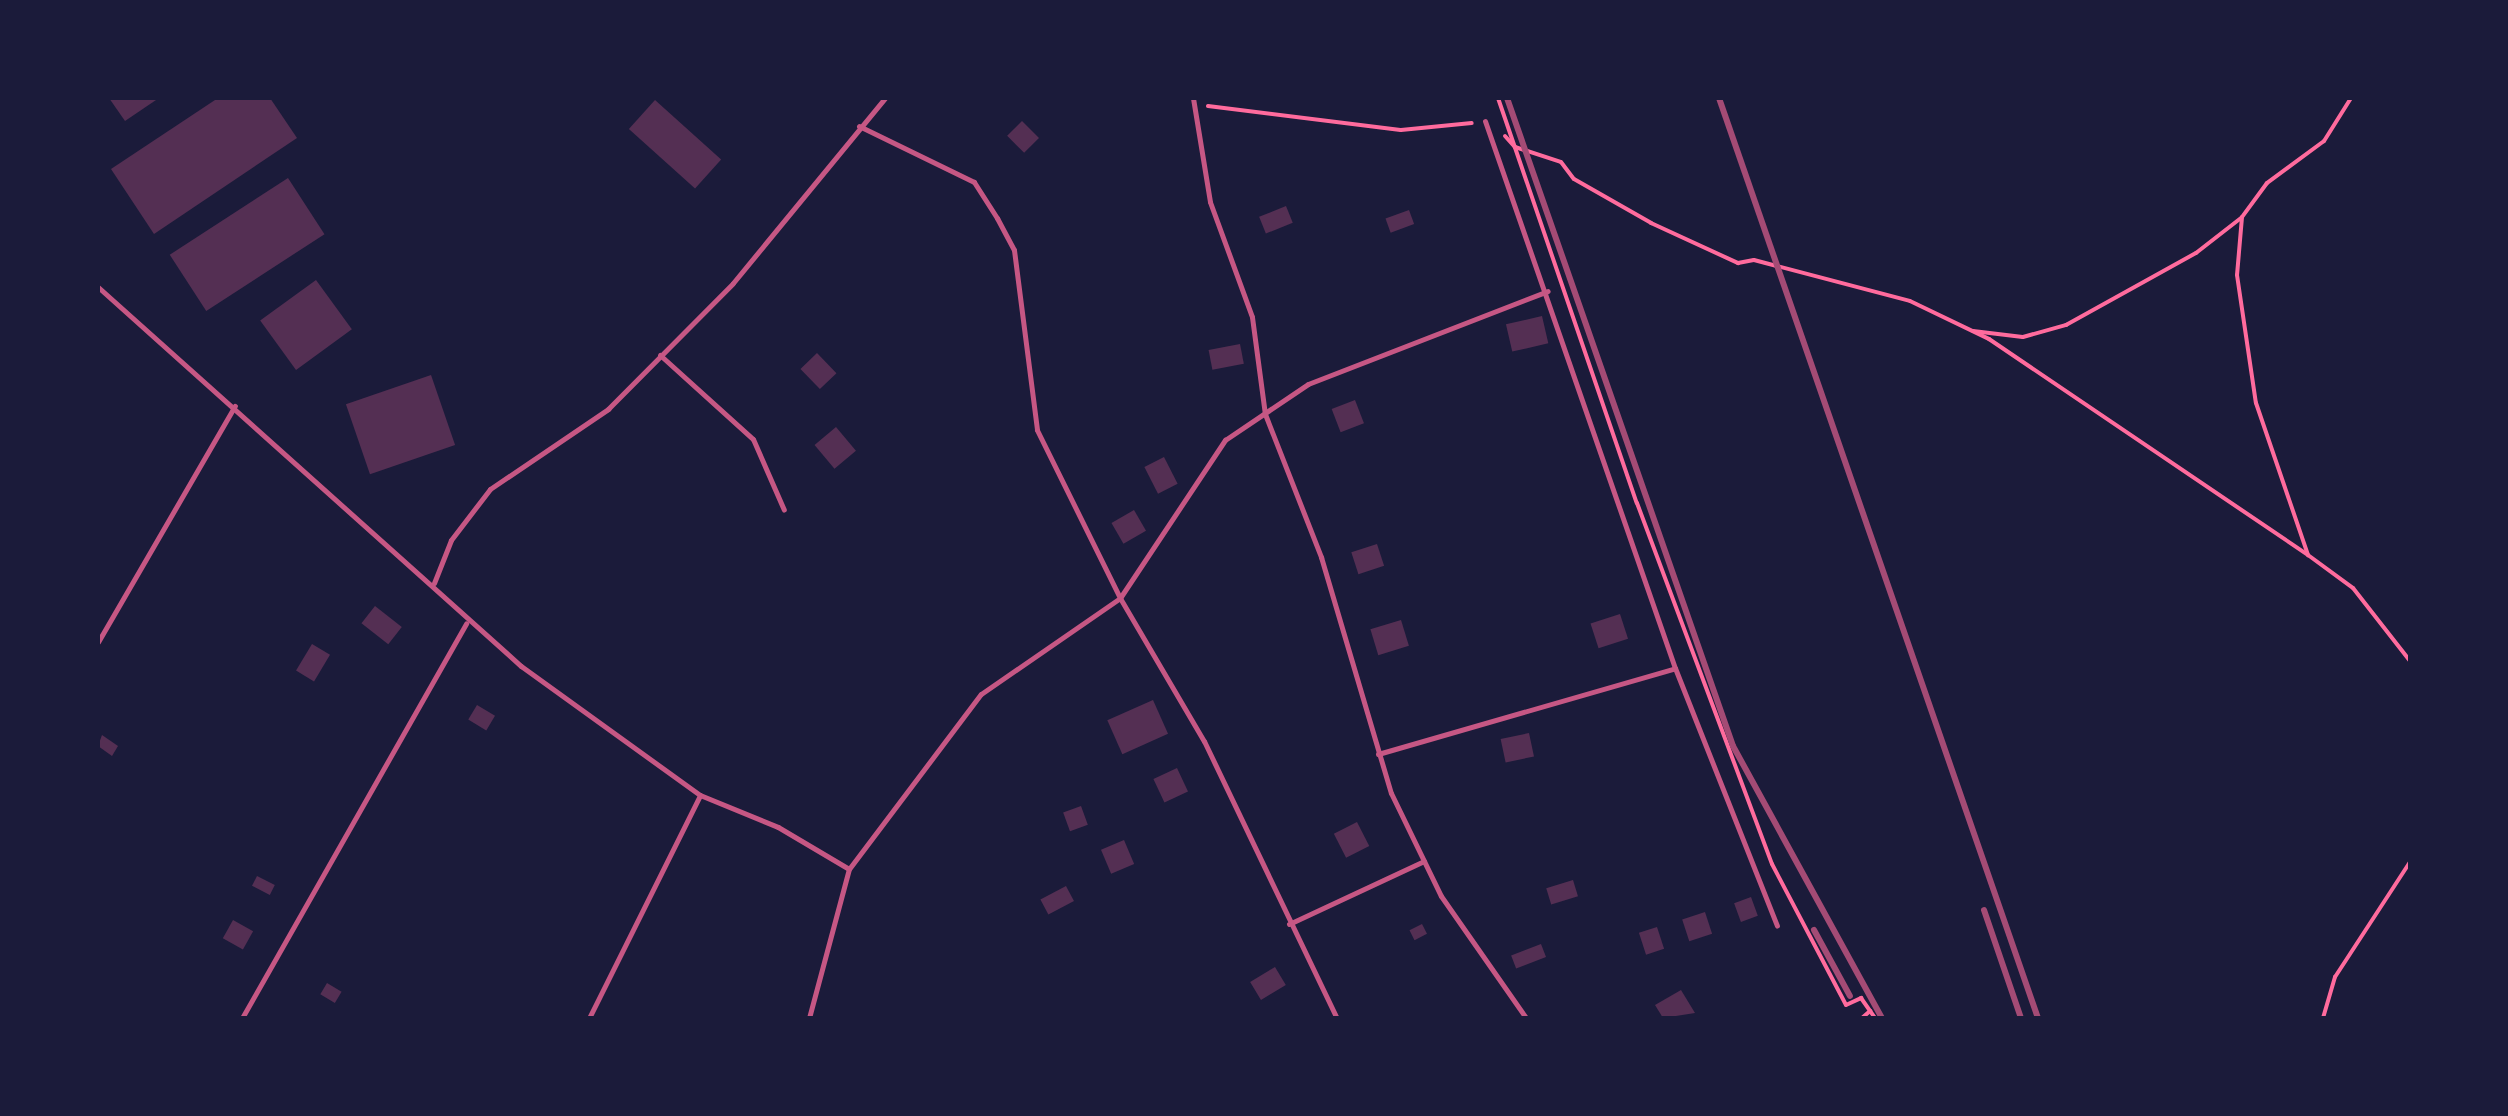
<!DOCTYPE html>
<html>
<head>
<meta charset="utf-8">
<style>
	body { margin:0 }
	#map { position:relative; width:2508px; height:1116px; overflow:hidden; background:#1b1b3a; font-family:Ubuntu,sans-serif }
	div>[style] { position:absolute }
	.building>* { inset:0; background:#542f53; transform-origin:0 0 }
	.path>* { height:4px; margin:-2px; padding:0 2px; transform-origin:2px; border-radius:2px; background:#ff6b9d }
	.service>* { height:5px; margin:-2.5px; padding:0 2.5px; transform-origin:2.5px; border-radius:2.5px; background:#c65784 }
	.rail>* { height:6px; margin:-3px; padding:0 3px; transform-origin:3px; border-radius:3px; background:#a44b75 }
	span { translate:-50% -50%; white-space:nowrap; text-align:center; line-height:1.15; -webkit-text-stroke:8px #1b1b3a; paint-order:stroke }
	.frame { position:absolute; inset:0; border:100px solid #1b1b3a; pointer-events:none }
</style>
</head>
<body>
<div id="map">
	<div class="building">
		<i style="clip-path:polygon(109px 98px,159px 98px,125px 121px)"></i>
		<i style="clip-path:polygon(218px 98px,270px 98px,297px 138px,154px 234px,111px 169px)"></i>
		<i style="left:655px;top:100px;width:89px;height:39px;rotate:42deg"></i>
		<i style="left:1022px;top:121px;width:24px;height:21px;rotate:45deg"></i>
		<i style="left:288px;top:178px;width:67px;height:141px;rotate:57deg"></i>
		<i style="left:1286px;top:206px;width:18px;height:29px;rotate:68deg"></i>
		<i style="left:1409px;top:210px;width:15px;height:25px;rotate:70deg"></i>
		<i style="left:316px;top:280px;width:61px;height:69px;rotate:54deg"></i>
		<i style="left:1542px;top:316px;width:28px;height:37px;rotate:77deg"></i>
		<i style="left:1240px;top:344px;width:20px;height:32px;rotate:79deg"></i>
		<i style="left:817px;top:353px;width:28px;height:23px;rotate:46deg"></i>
		<i style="left:431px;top:375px;width:74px;height:90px;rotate:71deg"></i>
		<i style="left:1355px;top:400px;width:25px;height:25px;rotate:69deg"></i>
		<i style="left:836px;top:427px;width:31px;height:28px;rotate:50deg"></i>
		<i style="left:1164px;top:457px;width:30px;height:22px;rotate:63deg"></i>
		<i style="left:1134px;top:510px;width:24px;height:26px;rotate:60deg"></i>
		<i style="left:1377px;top:544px;width:23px;height:27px;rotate:72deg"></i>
		<i style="left:375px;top:606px;width:34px;height:22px;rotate:38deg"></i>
		<i style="left:1620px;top:614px;width:26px;height:31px;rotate:72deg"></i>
		<i style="left:1401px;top:620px;width:27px;height:32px;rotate:73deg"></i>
		<i style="left:312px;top:644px;width:21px;height:31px;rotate:31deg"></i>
		<i style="left:1153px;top:700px;width:37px;height:50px;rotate:66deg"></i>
		<i style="left:477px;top:705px;width:21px;height:17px;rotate:31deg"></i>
		<i style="left:1529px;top:733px;width:24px;height:29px;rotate:78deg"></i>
		<i style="clip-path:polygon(102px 735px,118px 746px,112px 756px,98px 746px)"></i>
		<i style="left:1177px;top:768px;width:26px;height:26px;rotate:65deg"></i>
		<i style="left:1081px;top:806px;width:20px;height:19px;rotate:70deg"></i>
		<i style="left:1357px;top:822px;width:27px;height:26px;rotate:63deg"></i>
		<i style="left:1124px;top:840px;width:26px;height:25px;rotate:67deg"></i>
		<i style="left:257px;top:876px;width:20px;height:11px;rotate:27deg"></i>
		<i style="left:1573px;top:880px;width:17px;height:28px;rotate:73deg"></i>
		<i style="left:1066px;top:886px;width:17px;height:29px;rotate:62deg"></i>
		<i style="left:1751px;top:897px;width:20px;height:18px;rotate:70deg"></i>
		<i style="left:1705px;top:912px;width:23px;height:24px;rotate:72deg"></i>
		<i style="left:233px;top:920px;width:23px;height:21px;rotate:29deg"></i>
		<i style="left:1422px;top:924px;width:11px;height:14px;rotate:63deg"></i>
		<i style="left:1657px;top:927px;width:23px;height:19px;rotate:72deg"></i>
		<i style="left:1541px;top:944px;width:14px;height:32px;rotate:69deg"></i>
		<i style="left:1275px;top:967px;width:21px;height:29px;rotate:59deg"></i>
		<i style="left:327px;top:983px;width:17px;height:13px;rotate:31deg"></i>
		<i style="clip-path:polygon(1681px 990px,1695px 1013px,1663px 1018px,1655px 1005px)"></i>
	</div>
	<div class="path">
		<i style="left:1498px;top:98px;width:428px;rotate:71.1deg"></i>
		<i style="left:1637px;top:503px;width:385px;rotate:69.5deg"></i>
		<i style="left:1772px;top:864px;width:159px;rotate:62.3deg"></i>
		<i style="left:1846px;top:1005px;width:17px;rotate:-25deg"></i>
		<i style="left:1861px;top:998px;width:24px;rotate:55deg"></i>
		<i style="left:2351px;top:98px;width:51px;rotate:122.1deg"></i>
		<i style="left:2324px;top:141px;width:71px;rotate:143.6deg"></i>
		<i style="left:2267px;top:183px;width:42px;rotate:126.3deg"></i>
		<i style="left:2242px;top:217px;width:58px;rotate:94.9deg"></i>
		<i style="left:2237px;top:275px;width:129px;rotate:81.6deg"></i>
		<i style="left:2256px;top:403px;width:161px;rotate:71.1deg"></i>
		<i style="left:2308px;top:555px;width:56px;rotate:36.3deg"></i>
		<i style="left:2353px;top:588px;width:93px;rotate:52deg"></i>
		<i style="left:1208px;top:106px;width:194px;rotate:7.1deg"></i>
		<i style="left:1401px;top:130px;width:71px;rotate:-5.6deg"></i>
		<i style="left:1505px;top:136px;width:15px;rotate:48deg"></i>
		<i style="left:1515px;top:147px;width:48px;rotate:18.1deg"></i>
		<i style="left:1561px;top:162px;width:21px;rotate:53deg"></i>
		<i style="left:1574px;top:179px;width:89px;rotate:29.7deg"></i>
		<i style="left:1651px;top:223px;width:96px;rotate:24.7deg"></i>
		<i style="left:1738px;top:263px;width:16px;rotate:-11deg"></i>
		<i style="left:1754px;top:260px;width:161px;rotate:14.7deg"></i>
		<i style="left:1910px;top:301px;width:88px;rotate:25.7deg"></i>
		<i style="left:1989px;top:339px;width:385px;rotate:34.1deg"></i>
		<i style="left:1973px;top:331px;width:50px;rotate:6.8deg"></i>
		<i style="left:2023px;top:337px;width:45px;rotate:-15.6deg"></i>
		<i style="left:2066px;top:325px;width:149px;rotate:-29deg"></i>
		<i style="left:2196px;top:253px;width:57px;rotate:-37.9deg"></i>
		<i style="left:1862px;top:1018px;width:11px;rotate:-41deg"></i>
		<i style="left:2323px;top:1018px;width:43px;rotate:-73.7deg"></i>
		<i style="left:2335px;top:977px;width:137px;rotate:-56.9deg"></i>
	</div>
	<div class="service">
		<i style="left:1193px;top:98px;width:105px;rotate:80.7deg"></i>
		<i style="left:1210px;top:202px;width:122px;rotate:69.9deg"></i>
		<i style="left:1252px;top:317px;width:98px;rotate:82.4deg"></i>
		<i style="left:1265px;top:414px;width:154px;rotate:68.6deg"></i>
		<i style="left:1321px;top:557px;width:246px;rotate:73.5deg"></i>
		<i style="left:1391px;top:793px;width:114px;rotate:64.1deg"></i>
		<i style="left:1441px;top:896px;width:149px;rotate:55.1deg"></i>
		<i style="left:1485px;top:121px;width:579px;rotate:70.85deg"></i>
		<i style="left:859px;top:126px;width:128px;rotate:26deg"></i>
		<i style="left:974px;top:182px;width:43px;rotate:57.4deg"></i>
		<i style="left:997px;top:218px;width:36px;rotate:62deg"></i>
		<i style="left:1014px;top:250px;width:181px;rotate:82.7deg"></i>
		<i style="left:1037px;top:430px;width:187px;rotate:63.7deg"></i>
		<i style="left:1120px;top:598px;width:190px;rotate:-56.4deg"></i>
		<i style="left:1225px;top:440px;width:100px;rotate:-34deg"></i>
		<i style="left:1308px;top:384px;width:257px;rotate:-21.2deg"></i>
		<i style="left:98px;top:287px;width:568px;rotate:41.86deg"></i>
		<i style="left:521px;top:666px;width:221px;rotate:35.8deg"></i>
		<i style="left:700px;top:795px;width:84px;rotate:22.3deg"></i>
		<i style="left:778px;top:827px;width:82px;rotate:30.6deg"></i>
		<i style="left:660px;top:355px;width:125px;rotate:42.1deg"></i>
		<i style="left:753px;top:439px;width:77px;rotate:66.4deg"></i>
		<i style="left:434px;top:583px;width:46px;rotate:-68.4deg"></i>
		<i style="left:451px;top:540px;width:64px;rotate:-52.6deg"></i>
		<i style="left:490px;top:489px;width:143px;rotate:-34.1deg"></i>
		<i style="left:608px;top:409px;width:177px;rotate:-45.2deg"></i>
		<i style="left:733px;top:283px;width:239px;rotate:-50.6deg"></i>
		<i style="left:98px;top:642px;width:273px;rotate:-59.9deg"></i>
		<i style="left:1378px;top:754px;width:309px;rotate:-16.1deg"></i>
		<i style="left:1675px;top:668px;width:277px;rotate:68.4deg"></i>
		<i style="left:1289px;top:924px;width:149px;rotate:-25deg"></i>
		<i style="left:242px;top:1018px;width:454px;rotate:-60.4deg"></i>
		<i style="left:589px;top:1018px;width:249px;rotate:-63.5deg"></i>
		<i style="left:809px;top:1018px;width:154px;rotate:-75deg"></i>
		<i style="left:849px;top:869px;width:219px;rotate:-53deg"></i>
		<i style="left:981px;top:694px;width:169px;rotate:-34.6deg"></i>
		<i style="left:1120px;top:598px;width:166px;rotate:59.6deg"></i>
		<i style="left:1204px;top:741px;width:307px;rotate:64.4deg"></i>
	</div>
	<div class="rail">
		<i style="left:1507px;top:98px;width:686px;rotate:70.77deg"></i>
		<i style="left:1733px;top:746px;width:310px;rotate:61.3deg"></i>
		<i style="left:1719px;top:98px;width:974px;rotate:70.88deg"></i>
		<i style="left:1984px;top:910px;width:114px;rotate:71.1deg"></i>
		<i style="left:1814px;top:930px;width:75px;rotate:61.4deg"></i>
	</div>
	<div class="frame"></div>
</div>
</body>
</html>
